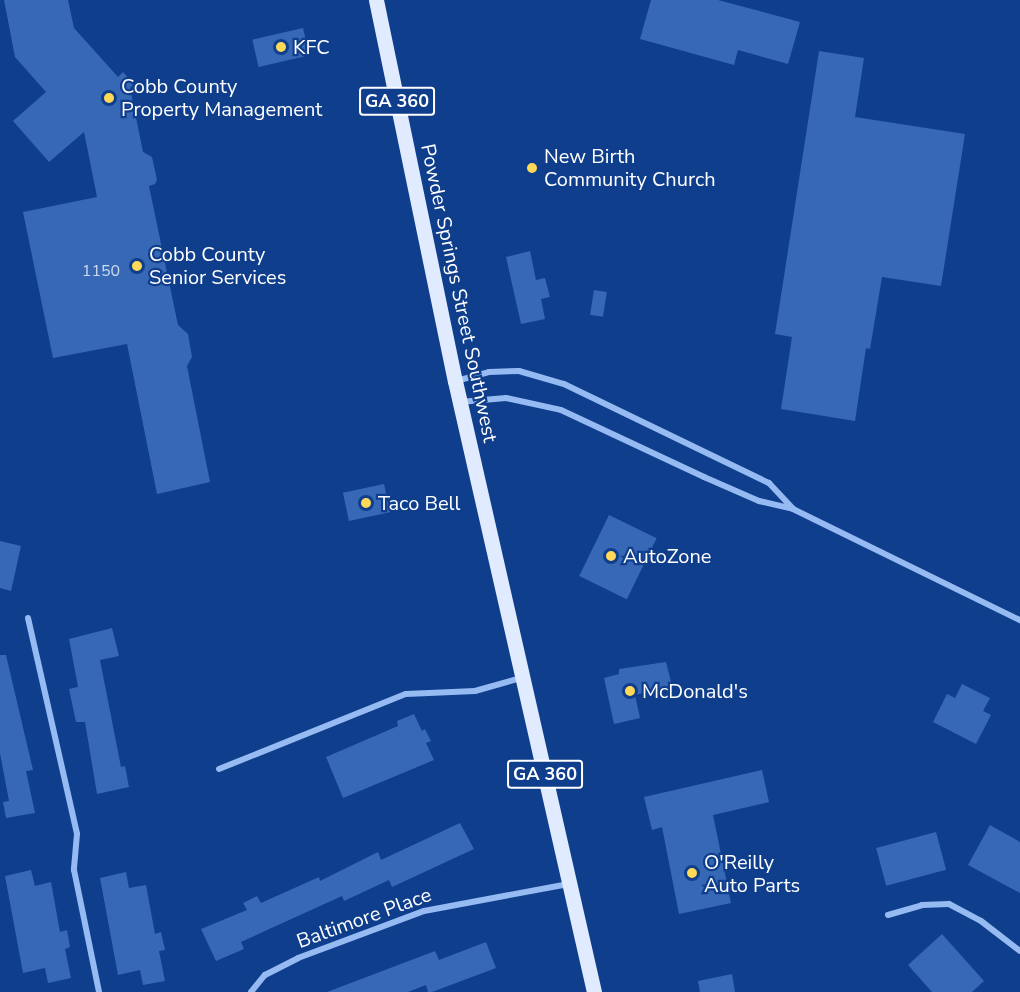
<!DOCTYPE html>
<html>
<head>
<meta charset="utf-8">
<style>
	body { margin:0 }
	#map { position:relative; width:1020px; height:992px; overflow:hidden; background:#0f3e8c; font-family:"Nunito Sans",sans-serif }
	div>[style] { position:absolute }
	.building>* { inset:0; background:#3768b6; transform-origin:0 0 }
	.minor>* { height:6px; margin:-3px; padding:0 3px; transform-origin:3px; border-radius:3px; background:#96baf2 }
	.primary>* { height:15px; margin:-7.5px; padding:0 7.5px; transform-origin:7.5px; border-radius:7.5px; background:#e1ebff }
	.dots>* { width:16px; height:16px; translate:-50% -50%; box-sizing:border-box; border:3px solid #0f3e8c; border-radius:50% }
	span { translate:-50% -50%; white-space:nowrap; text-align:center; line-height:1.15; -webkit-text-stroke:4.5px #0f3e8c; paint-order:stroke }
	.number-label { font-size:16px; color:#cdd9ed }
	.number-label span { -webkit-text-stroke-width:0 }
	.shield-label span { padding:2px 4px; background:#0f3e8c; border:2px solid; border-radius:4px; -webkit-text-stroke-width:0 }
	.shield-label { font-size:18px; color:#fff; font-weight:700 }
	.poi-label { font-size:20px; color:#fff }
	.left { translate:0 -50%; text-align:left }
	.street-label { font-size:20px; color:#fff }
</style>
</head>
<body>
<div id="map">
	<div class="building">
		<i style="clip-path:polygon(4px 0,68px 0,74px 28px,118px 77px,123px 72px,134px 84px,130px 88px,143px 152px,152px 157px,157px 180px,155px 184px,149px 186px,178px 325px,188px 334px,192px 357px,187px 366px,210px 482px,157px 494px,127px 344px,53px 358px,23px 212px,97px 197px,84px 132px,49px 162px,13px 121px,46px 92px,15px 57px)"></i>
		<i style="clip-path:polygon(651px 0,718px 0,800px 22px,788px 64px,738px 50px,734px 65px,640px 39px)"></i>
		<i style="left:303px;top:28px;width:28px;height:52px;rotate:77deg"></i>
		<i style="clip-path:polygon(819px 51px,864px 58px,855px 117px,965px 134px,941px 286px,882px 277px,870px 349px,866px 348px,855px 421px,781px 409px,792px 337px,775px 334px)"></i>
		<i style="clip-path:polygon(530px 251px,536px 280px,545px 278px,550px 297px,541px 299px,545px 319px,521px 324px,506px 257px)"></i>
		<i style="left:594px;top:290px;width:13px;height:25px;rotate:9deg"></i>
		<i style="left:384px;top:484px;width:29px;height:42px;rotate:78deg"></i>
		<i style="left:609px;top:515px;width:53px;height:68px;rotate:26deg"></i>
		<i style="clip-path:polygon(0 541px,21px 546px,11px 591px,0 588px)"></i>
		<i style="clip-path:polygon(112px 628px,119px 656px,100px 660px,121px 767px,125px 766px,129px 787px,97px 794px,85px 722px,76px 722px,69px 689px,78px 687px,69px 639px)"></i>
		<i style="clip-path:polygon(0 655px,6px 655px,33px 770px,26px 771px,35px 813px,6px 818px,3px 802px,9px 801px,0 753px)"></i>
		<i style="clip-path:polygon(666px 662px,672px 686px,635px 695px,640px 718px,614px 724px,604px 678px,619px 674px,619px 669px)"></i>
		<i style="clip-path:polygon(962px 684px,990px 698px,983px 711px,991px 715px,976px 744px,933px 722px,947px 694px,955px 698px)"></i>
		<i style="clip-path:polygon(414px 714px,422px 731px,425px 729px,431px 741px,426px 743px,434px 760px,343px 798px,326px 757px,398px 726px,397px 721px)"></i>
		<i style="clip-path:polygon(762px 770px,769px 802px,713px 815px,731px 903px,679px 914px,662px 827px,652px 830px,644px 797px)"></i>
		<i style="clip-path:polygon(460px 823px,474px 849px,392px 887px,389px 880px,344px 901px,342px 896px,241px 942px,244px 949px,216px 961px,201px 929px,247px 910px,243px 903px,257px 896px,261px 903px,319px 877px,320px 881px,378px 852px,381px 860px)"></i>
		<i style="clip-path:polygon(990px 825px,1020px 842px,1020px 893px,968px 865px)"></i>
		<i style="left:936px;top:832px;width:39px;height:62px;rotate:75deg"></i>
		<i style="clip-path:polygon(31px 870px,35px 886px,51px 882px,60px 932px,67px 930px,70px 947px,65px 949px,71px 978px,48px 983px,45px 968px,23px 973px,5px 876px)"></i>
		<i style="clip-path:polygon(126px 872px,129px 888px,146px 885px,155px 934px,161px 932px,165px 950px,159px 951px,165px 981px,143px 985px,140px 970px,118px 975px,100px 878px)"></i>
		<i style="clip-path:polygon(942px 934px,984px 981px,972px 992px,932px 992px,908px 965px)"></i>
		<i style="clip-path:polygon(486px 942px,496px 968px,432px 992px,428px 992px,426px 985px,408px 992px,327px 992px,435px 951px,439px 960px)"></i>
		<i style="clip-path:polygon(732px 974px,735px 992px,700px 992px,698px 981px)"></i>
	</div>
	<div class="minor">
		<i style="left:456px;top:381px;width:34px;rotate:-15deg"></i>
		<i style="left:489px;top:372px;width:30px;rotate:-2deg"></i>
		<i style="left:519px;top:371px;width:47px;rotate:16.1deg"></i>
		<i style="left:564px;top:384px;width:228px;rotate:25.8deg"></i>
		<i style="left:769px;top:483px;width:35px;rotate:47deg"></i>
		<i style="left:460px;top:402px;width:46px;rotate:-5deg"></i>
		<i style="left:506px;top:398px;width:56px;rotate:12.3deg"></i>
		<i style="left:561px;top:410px;width:158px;rotate:25.1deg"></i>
		<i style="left:704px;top:477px;width:60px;rotate:23.6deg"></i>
		<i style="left:759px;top:501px;width:35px;rotate:13deg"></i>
		<i style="left:793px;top:509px;width:253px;rotate:26.1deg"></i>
		<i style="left:28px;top:618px;width:221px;rotate:77.2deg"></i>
		<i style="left:77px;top:834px;width:36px;rotate:95deg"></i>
		<i style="left:74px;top:870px;width:125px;rotate:78.4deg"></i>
		<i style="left:219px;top:769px;width:201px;rotate:-21.9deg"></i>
		<i style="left:406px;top:694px;width:69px;rotate:-2.5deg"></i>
		<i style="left:475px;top:691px;width:48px;rotate:-15.8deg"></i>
		<i style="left:888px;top:915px;width:35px;rotate:-16deg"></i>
		<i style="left:922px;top:905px;width:27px;rotate:-2deg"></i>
		<i style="left:949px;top:904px;width:36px;rotate:28deg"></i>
		<i style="left:981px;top:921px;width:49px;rotate:37.6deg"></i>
		<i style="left:251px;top:992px;width:22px;rotate:-51deg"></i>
		<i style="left:265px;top:975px;width:37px;rotate:-27deg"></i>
		<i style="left:298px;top:958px;width:134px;rotate:-20.5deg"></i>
		<i style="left:424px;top:911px;width:147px;rotate:-10.6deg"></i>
	</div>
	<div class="primary">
		<i style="left:376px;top:0;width:389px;rotate:78.3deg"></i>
		<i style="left:455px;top:381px;width:627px;rotate:77.18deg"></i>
	</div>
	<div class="dots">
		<i style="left:281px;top:47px;background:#ffd957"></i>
		<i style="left:109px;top:98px;background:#ffd957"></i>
		<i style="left:532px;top:168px;background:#ffd957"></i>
		<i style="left:137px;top:266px;background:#ffd957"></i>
		<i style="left:366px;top:503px;background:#ffd957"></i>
		<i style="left:611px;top:556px;background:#ffd957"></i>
		<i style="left:630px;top:691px;background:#ffd957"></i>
		<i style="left:692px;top:873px;background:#ffd957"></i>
	</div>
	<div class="number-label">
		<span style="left:101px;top:271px">1150</span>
	</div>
	<div class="shield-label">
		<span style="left:397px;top:101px">GA 360</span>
		<span style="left:545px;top:774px">GA 360</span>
	</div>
	<div class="poi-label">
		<span class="left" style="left:293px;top:47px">KFC</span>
		<span class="left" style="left:121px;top:98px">Cobb County<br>Property Management</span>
		<span class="left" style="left:544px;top:168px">New Birth<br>Community Church</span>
		<span class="left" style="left:149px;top:266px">Cobb County<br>Senior Services</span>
		<span class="left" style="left:378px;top:503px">Taco Bell</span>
		<span class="left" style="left:623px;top:556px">AutoZone</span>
		<span class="left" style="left:642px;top:691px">McDonald's</span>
		<span class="left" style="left:704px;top:874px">O'Reilly<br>Auto Parts</span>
	</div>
	<div class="street-label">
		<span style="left:459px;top:293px;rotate:78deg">Powder Springs Street Southwest</span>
		<span style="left:364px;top:918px;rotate:-20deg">Baltimore Place</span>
	</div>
</div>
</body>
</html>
